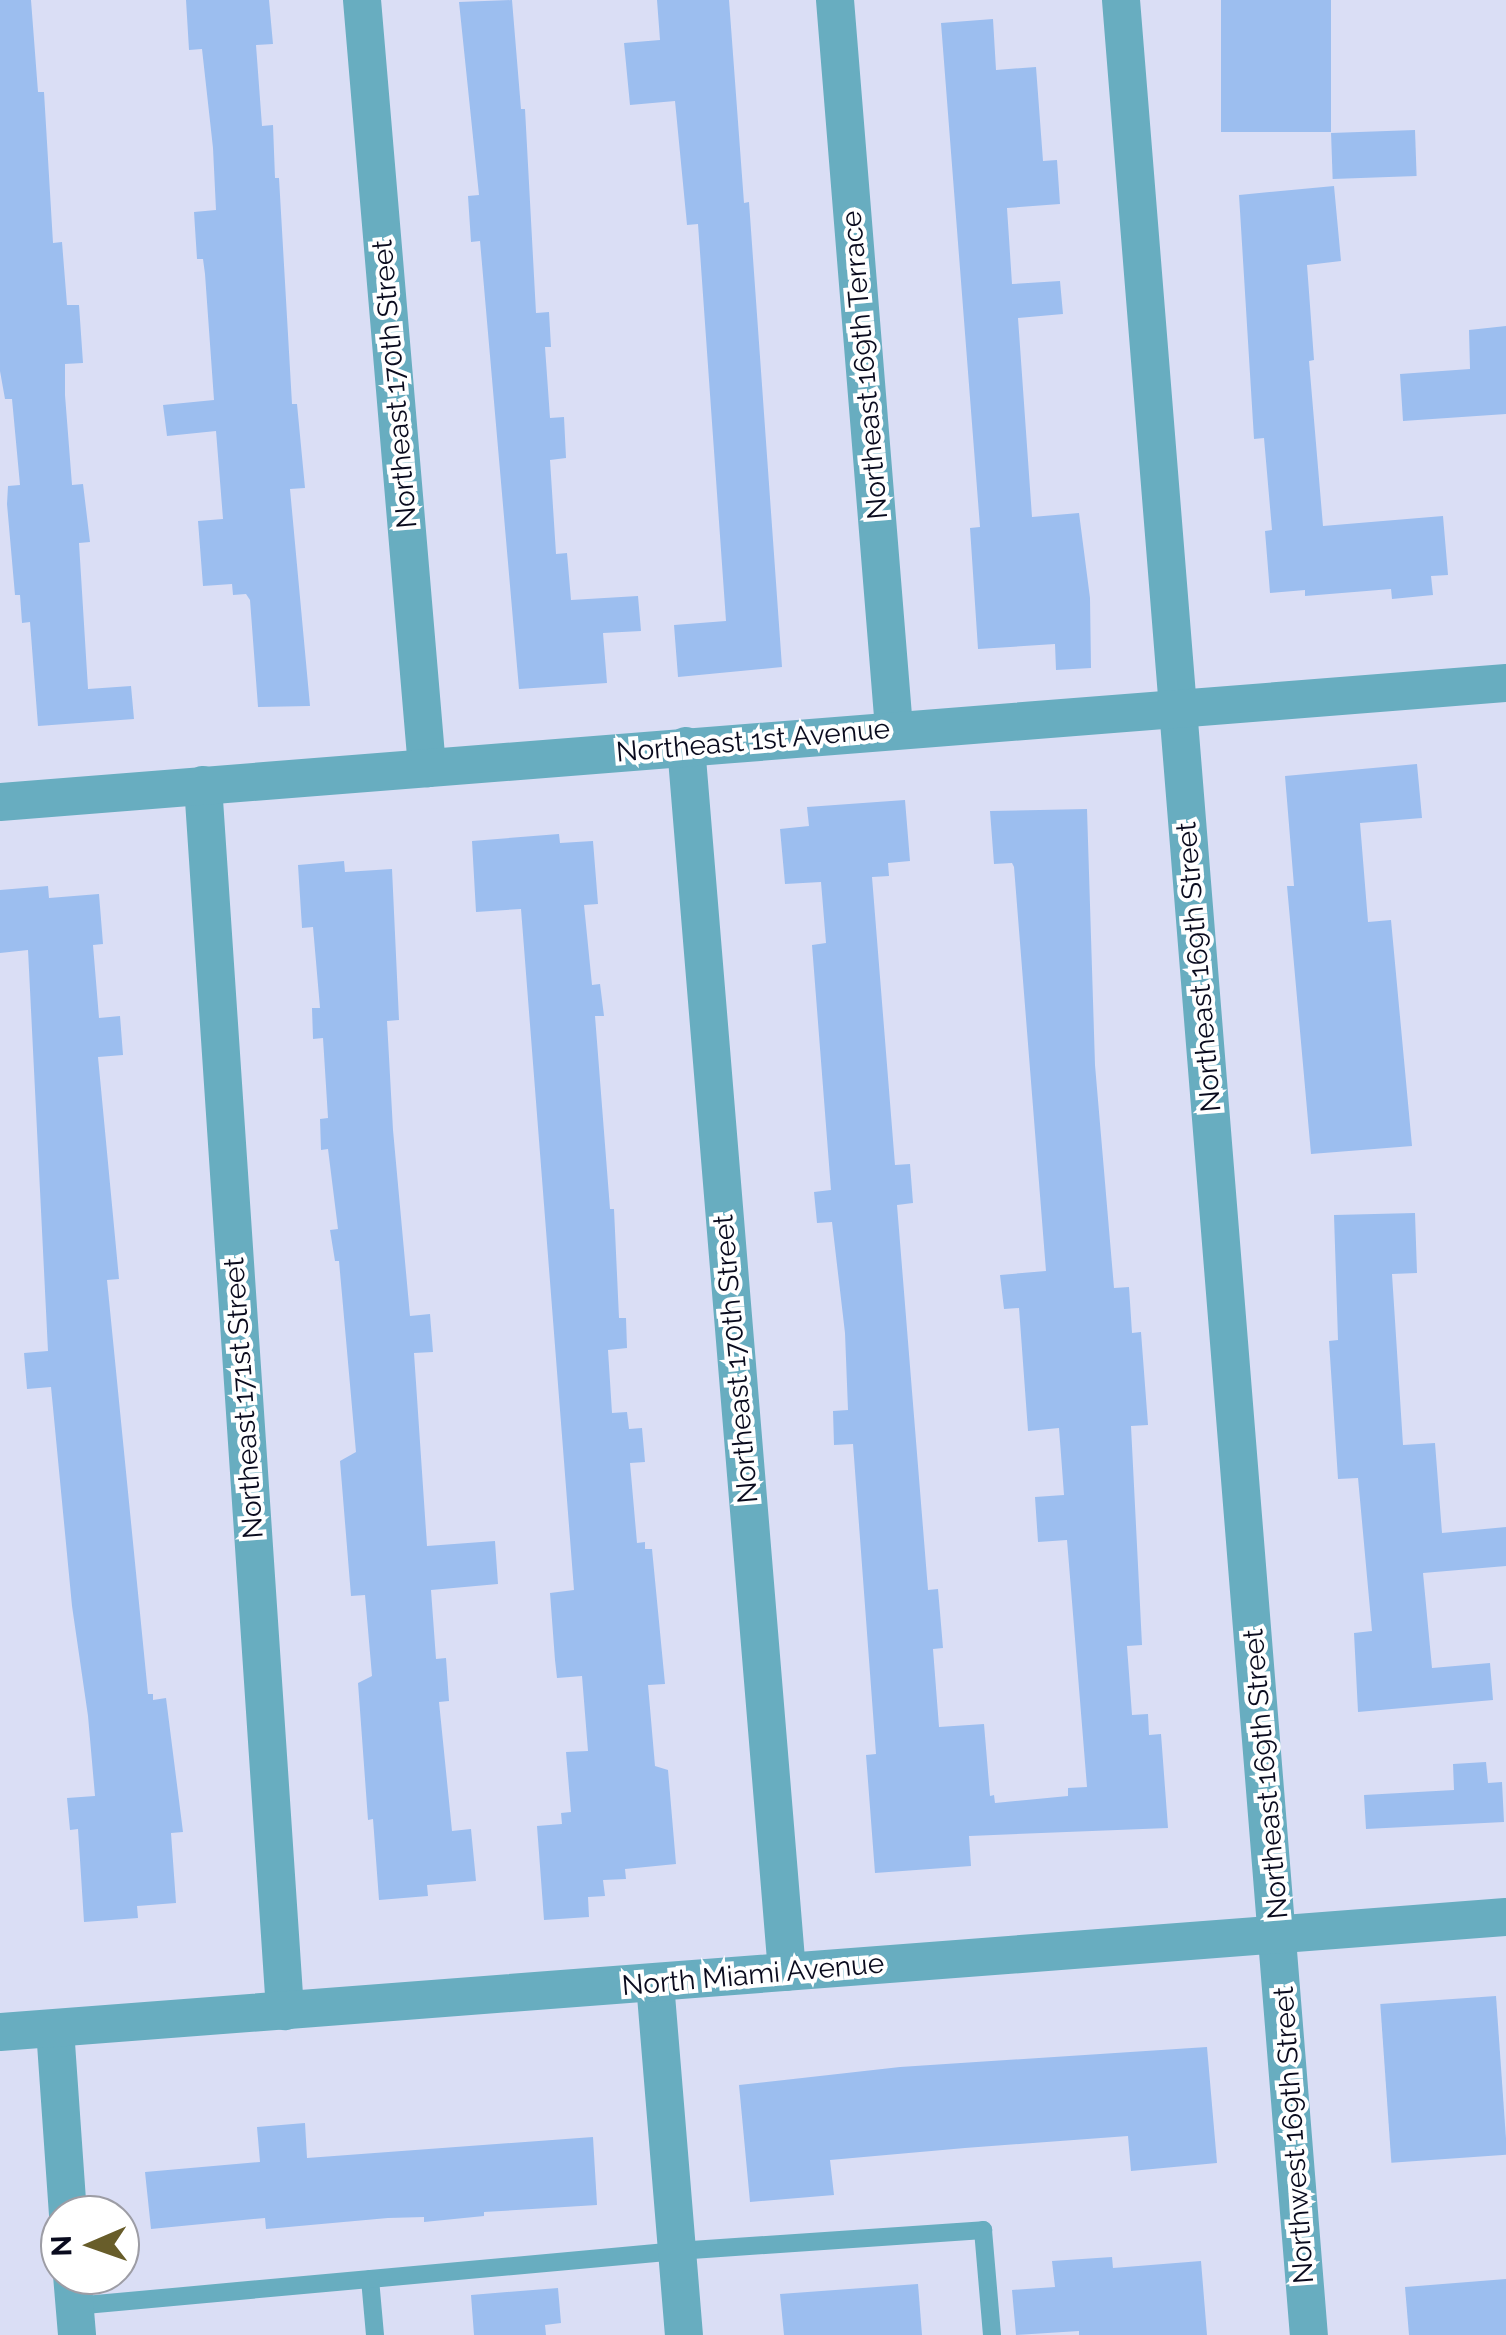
<!DOCTYPE html>
<html>
<head>
<meta charset="utf-8">
<style>
	body { margin:0 }
	#map { position:relative; width:1506px; height:2335px; overflow:hidden; background:#dadef5; font-family:Raleway,sans-serif }
	div>[style] { position:absolute }
	.building>* { inset:0; background:#9cbeef; transform-origin:0 0 }
	.lane>* { height:18px; margin:-9px; padding:0 9px; transform-origin:9px; border-radius:9px; background:#68adc0 }
	.street>* { height:38px; margin:-19px; padding:0 19px; transform-origin:19px; border-radius:19px; background:#68adc0 }
	span { translate:-50% -50%; white-space:nowrap; text-align:center; line-height:1.15; -webkit-text-stroke:8px #fff; paint-order:stroke }
	.street-label { font-size:28px; color:#0a0b1e }
	.north { position:absolute; left:40px; top:2195px; width:100px; height:100px; box-sizing:border-box; background:#fff; border:2px solid #9d9da5; border-radius:50%; rotate:268deg; font-size:28px; font-weight:700; line-height:40px; text-align:center; color:#0a0b1e }
	.north::after { content:''; display:block; margin:auto; width:35px; height:45px; background:#685d2a; clip-path:polygon(50% 0,100% 100%,50% 72%,0 100%) }
</style>
</head>
<body>
<div id="map">
	<div class="building">
		<i style="clip-path:polygon(0 0,31px 0,38px 92px,44px 92px,53px 243px,62px 242px,67px 305px,79px 305px,83px 363px,65px 364px,65px 395px,72px 485px,83px 484px,90px 542px,79px 543px,88px 689px,131px 686px,134px 719px,38px 726px,30px 622px,22px 623px,20px 595px,15px 595px,7px 504px,8px 486px,20px 485px,12px 399px,5px 399px,0 371px)"></i>
		<i style="clip-path:polygon(186px 0,269px 0,273px 44px,256px 45px,262px 126px,273px 125px,275px 178px,279px 178px,292px 404px,297px 404px,305px 488px,290px 489px,310px 706px,258px 707px,250px 600px,246px 594px,233px 595px,232px 584px,203px 586px,198px 521px,223px 519px,216px 431px,167px 436px,163px 405px,214px 400px,205px 274px,203px 259px,197px 259px,194px 212px,216px 210px,213px 148px,202px 49px,189px 50px)"></i>
		<i style="clip-path:polygon(512px 0,521px 109px,525px 109px,536px 313px,549px 312px,551px 347px,545px 347px,550px 418px,564px 417px,566px 458px,550px 460px,556px 554px,567px 553px,571px 600px,638px 596px,641px 631px,603px 633px,607px 683px,519px 689px,480px 241px,471px 242px,468px 196px,479px 195px,459px 2px)"></i>
		<i style="clip-path:polygon(657px 0,729px 0,744px 203px,749px 202px,782px 667px,678px 677px,674px 625px,726px 621px,698px 224px,687px 225px,675px 101px,630px 105px,624px 43px,660px 40px)"></i>
		<i style="left:1221px;top:0;width:110px;height:132px"></i>
		<i style="clip-path:polygon(993px 19px,996px 70px,1036px 67px,1043px 161px,1057px 160px,1060px 204px,1007px 208px,1012px 284px,1060px 281px,1063px 314px,1018px 318px,1032px 517px,1079px 513px,1090px 598px,1091px 668px,1056px 670px,1055px 644px,978px 649px,970px 528px,980px 527px,941px 23px)"></i>
		<i style="left:1415px;top:130px;width:46px;height:84px;rotate:88deg"></i>
		<i style="clip-path:polygon(1334px 186px,1341px 261px,1307px 265px,1314px 360px,1309px 361px,1323px 526px,1443px 516px,1448px 575px,1431px 576px,1433px 595px,1392px 599px,1391px 589px,1305px 596px,1305px 590px,1270px 593px,1265px 531px,1272px 530px,1264px 438px,1254px 439px,1239px 195px)"></i>
		<i style="clip-path:polygon(1506px 326px,1506px 414px,1403px 421px,1400px 374px,1470px 369px,1469px 330px)"></i>
		<i style="clip-path:polygon(1417px 764px,1422px 818px,1360px 823px,1368px 922px,1391px 920px,1412px 1146px,1311px 1154px,1287px 886px,1294px 886px,1285px 776px)"></i>
		<i style="clip-path:polygon(905px 800px,910px 861px,888px 863px,889px 876px,872px 877px,895px 1165px,910px 1164px,913px 1203px,897px 1205px,928px 1590px,938px 1589px,943px 1648px,933px 1649px,939px 1727px,984px 1724px,990px 1796px,994px 1795px,995px 1803px,1068px 1796px,1068px 1788px,1087px 1787px,1067px 1540px,1038px 1542px,1035px 1497px,1064px 1495px,1059px 1428px,1028px 1431px,1019px 1308px,1004px 1309px,1000px 1275px,1046px 1271px,1014px 867px,1012px 863px,994px 864px,990px 811px,1087px 809px,1095px 1065px,1114px 1288px,1129px 1287px,1132px 1333px,1141px 1332px,1148px 1425px,1131px 1426px,1142px 1645px,1127px 1646px,1132px 1715px,1148px 1714px,1149px 1735px,1161px 1734px,1168px 1828px,969px 1836px,971px 1866px,875px 1873px,866px 1755px,876px 1754px,853px 1444px,834px 1445px,833px 1411px,848px 1410px,845px 1333px,832px 1222px,817px 1223px,814px 1192px,831px 1190px,812px 945px,826px 943px,821px 882px,785px 884px,780px 829px,809px 826px,807px 807px)"></i>
		<i style="clip-path:polygon(559px 834px,560px 843px,593px 841px,598px 904px,584px 905px,592px 985px,600px 984px,604px 1016px,595px 1016px,610px 1209px,614px 1209px,619px 1318px,626px 1318px,627px 1348px,608px 1350px,612px 1413px,627px 1412px,629px 1429px,642px 1428px,645px 1462px,630px 1463px,637px 1543px,645px 1542px,645px 1549px,652px 1549px,665px 1684px,648px 1685px,655px 1766px,668px 1770px,676px 1864px,625px 1869px,626px 1879px,603px 1880px,605px 1896px,588px 1897px,589px 1917px,544px 1920px,537px 1826px,562px 1824px,561px 1813px,571px 1812px,566px 1752px,588px 1751px,582px 1676px,557px 1678px,555px 1660px,550px 1593px,574px 1590px,521px 909px,476px 912px,472px 841px)"></i>
		<i style="clip-path:polygon(344px 861px,345px 872px,392px 869px,399px 1020px,387px 1021px,393px 1130px,410px 1316px,430px 1314px,433px 1352px,414px 1353px,427px 1546px,495px 1541px,498px 1584px,431px 1590px,436px 1659px,446px 1658px,449px 1701px,439px 1702px,452px 1831px,471px 1829px,476px 1881px,427px 1885px,428px 1896px,379px 1900px,373px 1819px,368px 1820px,358px 1683px,372px 1676px,365px 1595px,351px 1596px,340px 1461px,356px 1452px,339px 1261px,335px 1261px,330px 1230px,338px 1229px,328px 1149px,321px 1150px,320px 1119px,328px 1118px,323px 1038px,313px 1039px,312px 1008px,320px 1008px,313px 927px,302px 928px,298px 865px)"></i>
		<i style="clip-path:polygon(48px 886px,49px 898px,99px 894px,103px 944px,93px 945px,99px 1018px,120px 1016px,123px 1055px,98px 1057px,119px 1279px,107px 1280px,148px 1694px,153px 1694px,153px 1700px,166px 1698px,183px 1832px,171px 1833px,176px 1903px,137px 1906px,138px 1918px,84px 1922px,78px 1829px,70px 1830px,67px 1798px,95px 1796px,88px 1716px,72px 1606px,51px 1387px,27px 1389px,24px 1353px,48px 1351px,28px 950px,0 953px,0 890px)"></i>
		<i style="clip-path:polygon(1415px 1213px,1417px 1273px,1392px 1274px,1403px 1445px,1435px 1443px,1442px 1533px,1506px 1527px,1506px 1566px,1423px 1573px,1432px 1668px,1490px 1663px,1493px 1700px,1358px 1712px,1354px 1633px,1372px 1631px,1358px 1478px,1338px 1479px,1329px 1341px,1338px 1340px,1334px 1215px)"></i>
		<i style="clip-path:polygon(1486px 1762px,1488px 1783px,1502px 1782px,1504px 1822px,1366px 1829px,1364px 1795px,1454px 1790px,1453px 1764px)"></i>
		<i style="left:1496px;top:1996px;width:159px;height:116px;rotate:86deg"></i>
		<i style="clip-path:polygon(1207px 2047px,1217px 2163px,1131px 2171px,1128px 2136px,965px 2148px,830px 2160px,834px 2195px,750px 2202px,739px 2085px,900px 2067px)"></i>
		<i style="clip-path:polygon(305px 2123px,307px 2158px,593px 2137px,597px 2205px,484px 2212px,484px 2216px,424px 2222px,424px 2217px,388px 2218px,266px 2229px,265px 2218px,151px 2229px,145px 2172px,260px 2162px,257px 2127px)"></i>
		<i style="clip-path:polygon(1112px 2257px,1113px 2268px,1201px 2261px,1207px 2335px,1079px 2335px,1079px 2331px,1016px 2335px,1012px 2290px,1055px 2287px,1052px 2261px)"></i>
		<i style="clip-path:polygon(1506px 2279px,1506px 2335px,1409px 2335px,1405px 2287px)"></i>
		<i style="clip-path:polygon(918px 2284px,922px 2335px,784px 2335px,780px 2294px)"></i>
		<i style="clip-path:polygon(558px 2288px,561px 2323px,545px 2325px,546px 2335px,474px 2335px,471px 2295px)"></i>
	</div>
	<div class="lane">
		<i style="left:370px;top:2279px;width:56px;rotate:84.9deg"></i>
		<i style="left:74px;top:2306px;width:606px;rotate:-5.21deg"></i>
		<i style="left:677px;top:2251px;width:307px;rotate:-3.9deg"></i>
		<i style="left:983px;top:2230px;width:105px;rotate:85.1deg"></i>
	</div>
	<div class="street">
		<i style="left:362px;top:0;width:771px;rotate:85.16deg"></i>
		<i style="left:835px;top:0;width:731px;rotate:85.37deg"></i>
		<i style="left:1121px;top:0;width:2343px;rotate:85.4deg"></i>
		<i style="left:686px;top:746px;width:1230px;rotate:85.29deg"></i>
		<i style="left:203px;top:785px;width:1229px;rotate:86.17deg"></i>
		<i style="left:0;top:802px;width:1511px;rotate:-4.52deg"></i>
		<i style="left:655px;top:1983px;width:353px;rotate:85.3deg"></i>
		<i style="left:55px;top:2029px;width:186px;rotate:86deg"></i>
		<i style="left:0;top:2032px;width:1510px;rotate:-4.37deg"></i>
		<i style="left:72px;top:2275px;width:60px;rotate:85.2deg"></i>
	</div>
	<div class="street-label">
		<span style="left:865px;top:365px;rotate:-95deg">Northeast 169th Terrace</span>
		<span style="left:395px;top:384px;rotate:-95deg">Northeast 170th Street</span>
		<span style="left:753px;top:741px;rotate:-5deg">Northeast 1st Avenue</span>
		<span style="left:1199px;top:967px;rotate:-95deg">Northeast 169th Street</span>
		<span style="left:736px;top:1359px;rotate:-95deg">Northeast 170th Street</span>
		<span style="left:244px;top:1398px;rotate:-94deg">Northeast 171st Street</span>
		<span style="left:1266px;top:1774px;rotate:-95deg">Northeast 169th Street</span>
		<span style="left:753px;top:1975px;rotate:-5deg">North Miami Avenue</span>
		<span style="left:1294px;top:2135px;rotate:-94deg">Northwest 169th Street</span>
	</div>
	<div class="north">N</div>
</div>
</body>
</html>
